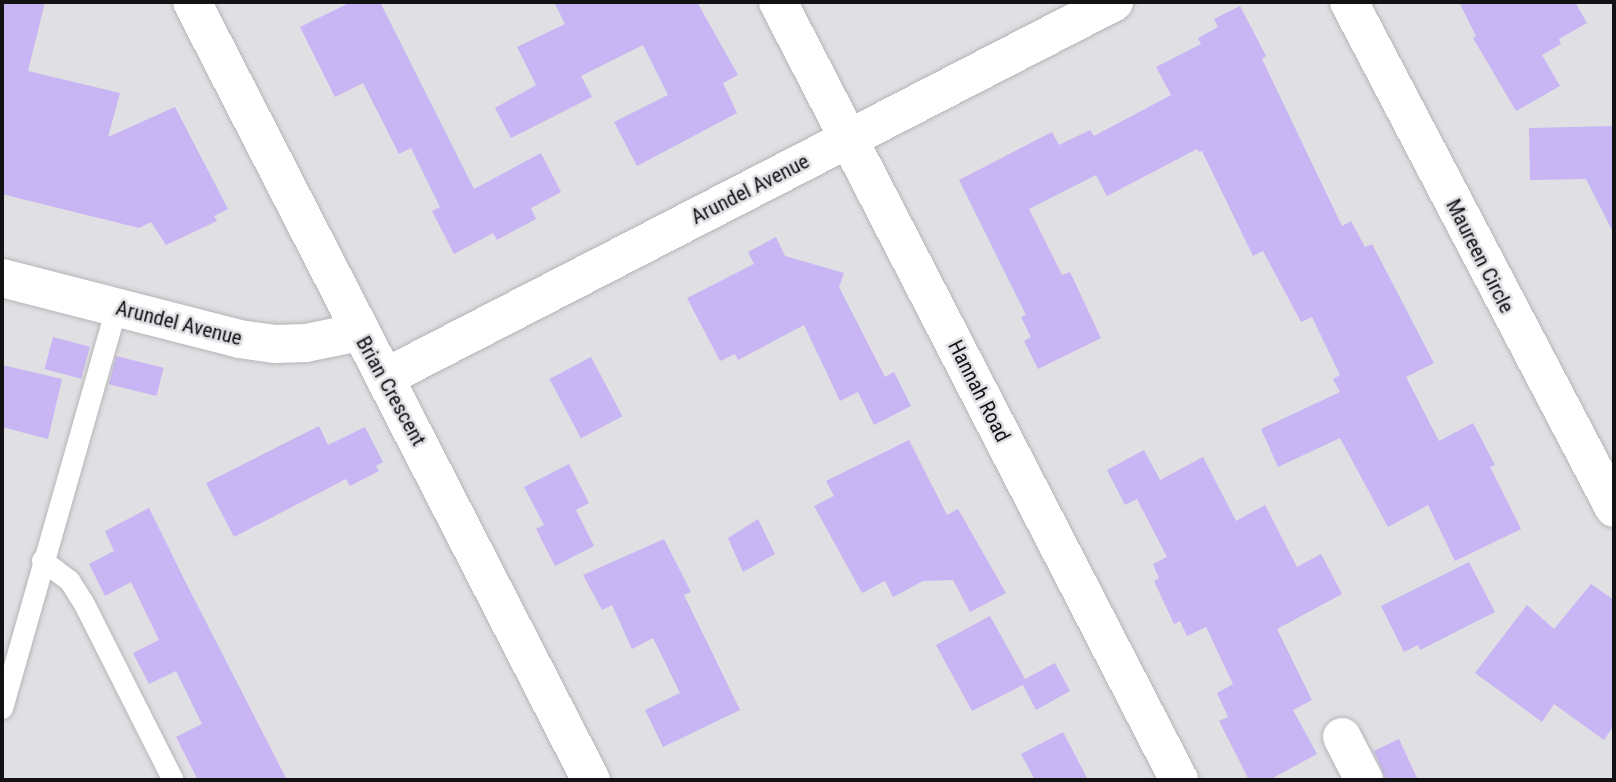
<!DOCTYPE html>
<html>
<head>
<meta charset="utf-8">
<style>
	body { margin:0 }
	#map { position:relative; width:1616px; height:782px; overflow:hidden; background:#e0dfe3; font-family:"Roboto Condensed",sans-serif }
	div>[style] { position:absolute }
	.building>* { inset:0; background:#c7b5f4; transform-origin:0 0 }
	.roads { filter:drop-shadow(0 0 2px #b6b5b8) drop-shadow(0 0 2px #b6b5b8) }
	.lane>* { height:21px; margin:-10.5px; padding:0 10.5px; transform-origin:10.5px; border-radius:10.5px; background:#fff }
	.street>* { height:38px; margin:-19px; padding:0 19px; transform-origin:19px; border-radius:19px; background:#fff }
	span { translate:-50% -50%; white-space:nowrap; text-align:center; line-height:1.15; -webkit-text-stroke:5px #e0dfe3; paint-order:stroke }
	.street-label { font-size:21px; color:#121113 }
	.frame { position:absolute; inset:0; border:4px solid #121113; pointer-events:none }
</style>
</head>
<body>
<div id="map">
	<div class="building">
		<i style="clip-path:polygon(2px 2px,45px 2px,28px 71px,120px 93px,108px 137px,175px 107px,228px 209px,214px 216px,217px 221px,166px 245px,151px 222px,139px 228px,2px 194px)"></i>
		<i style="clip-path:polygon(351px 2px,380px 2px,474px 189px,541px 153px,561px 192px,531px 208px,536px 219px,497px 240px,493px 233px,454px 254px,432px 211px,440px 207px,411px 148px,399px 154px,363px 83px,335px 97px,300px 27px)"></i>
		<i style="clip-path:polygon(554px 2px,697px 2px,738px 75px,723px 83px,737px 113px,637px 166px,614px 122px,668px 95px,643px 45px,581px 76px,592px 97px,511px 138px,495px 108px,536px 85px,517px 47px,565px 24px)"></i>
		<i style="clip-path:polygon(1459px 2px,1575px 2px,1587px 23px,1559px 39px,1561px 44px,1542px 55px,1560px 86px,1516px 111px,1473px 38px,1476px 36px)"></i>
		<i style="clip-path:polygon(1240px 6px,1266px 56px,1262px 59px,1342px 226px,1351px 221px,1365px 247px,1372px 244px,1434px 363px,1406px 377px,1439px 441px,1473px 423px,1495px 465px,1490px 467px,1521px 529px,1455px 561px,1428px 505px,1388px 527px,1340px 438px,1278px 467px,1261px 429px,1340px 392px,1333px 379px,1340px 375px,1312px 317px,1301px 322px,1263px 251px,1253px 256px,1202px 151px,1199px 152px,1197px 149px,1107px 196px,1096px 175px,1029px 209px,1062px 275px,1070px 272px,1101px 338px,1038px 369px,1024px 341px,1031px 337px,1021px 317px,1026px 315px,959px 180px,1052px 132px,1059px 145px,1090px 130px,1094px 136px,1171px 95px,1156px 67px,1201px 44px,1198px 38px,1218px 27px,1214px 19px)"></i>
		<i style="clip-path:polygon(1614px 126px,1614px 234px,1586px 179px,1530px 180px,1529px 128px)"></i>
		<i style="clip-path:polygon(776px 237px,785px 256px,844px 273px,839px 287px,885px 377px,894px 372px,911px 406px,874px 425px,858px 392px,840px 401px,804px 325px,738px 360px,735px 354px,720px 361px,687px 298px,754px 264px,748px 252px)"></i>
		<i style="left:53px;top:337px;width:38px;height:33px;rotate:15deg"></i>
		<i style="left:116px;top:356px;width:49px;height:29px;rotate:14deg"></i>
		<i style="left:591px;top:357px;width:67px;height:47px;rotate:62deg"></i>
		<i style="clip-path:polygon(2px 365px,62px 379px,48px 439px,2px 427px)"></i>
		<i style="clip-path:polygon(319px 426px,328px 445px,365px 427px,383px 462px,376px 466px,379px 471px,350px 486px,346px 479px,234px 537px,206px 483px)"></i>
		<i style="clip-path:polygon(909px 440px,947px 515px,958px 509px,1006px 593px,970px 612px,953px 580px,923px 581px,893px 597px,885px 581px,862px 593px,814px 506px,834px 496px,826px 481px)"></i>
		<i style="clip-path:polygon(1144px 450px,1160px 480px,1203px 457px,1236px 521px,1265px 505px,1297px 567px,1321px 554px,1342px 594px,1277px 629px,1312px 700px,1293px 710px,1317px 754px,1269px 780px,1249px 780px,1219px 721px,1228px 717px,1217px 693px,1233px 684px,1206px 627px,1187px 636px,1180px 621px,1174px 624px,1154px 581px,1159px 578px,1153px 564px,1167px 557px,1137px 499px,1125px 505px,1107px 470px)"></i>
		<i style="clip-path:polygon(569px 464px,589px 503px,576px 510px,594px 546px,555px 566px,536px 529px,544px 525px,524px 487px)"></i>
		<i style="clip-path:polygon(149px 508px,186px 583px,287px 780px,198px 780px,176px 737px,202px 724px,176px 671px,149px 684px,133px 653px,159px 640px,131px 582px,105px 596px,89px 564px,114px 551px,105px 531px)"></i>
		<i style="clip-path:polygon(758px 519px,775px 554px,743px 572px,728px 538px)"></i>
		<i style="clip-path:polygon(664px 539px,691px 592px,684px 595px,740px 710px,663px 747px,645px 710px,680px 693px,653px 638px,632px 649px,612px 605px,602px 610px,583px 575px)"></i>
		<i style="clip-path:polygon(1469px 562px,1495px 612px,1420px 650px,1418px 645px,1404px 652px,1381px 606px)"></i>
		<i style="clip-path:polygon(1591px 584px,1614px 600px,1614px 725px,1604px 740px,1554px 704px,1542px 722px,1475px 673px,1527px 605px,1554px 629px)"></i>
		<i style="clip-path:polygon(990px 616px,1025px 679px,1055px 663px,1070px 691px,1036px 710px,1023px 685px,972px 711px,936px 645px)"></i>
		<i style="clip-path:polygon(1063px 732px,1088px 780px,1035px 780px,1021px 754px)"></i>
		<i style="clip-path:polygon(1399px 739px,1418px 780px,1386px 780px,1374px 751px)"></i>
	</div>
	<div class="roads">
		<div class="lane">
			<i style="left:42px;top:560px;width:34px;rotate:37deg"></i>
			<i style="left:69px;top:580px;width:26px;rotate:58deg"></i>
			<i style="left:83px;top:602px;width:199px;rotate:63.2deg"></i>
			<i style="left:2px;top:708px;width:417px;rotate:-74.1deg"></i>
		</div>
		<div class="street">
			<i style="left:192px;top:2px;width:874px;rotate:62.85deg"></i>
			<i style="left:778px;top:2px;width:875px;rotate:62.73deg"></i>
			<i style="left:1349px;top:2px;width:571px;rotate:62.36deg"></i>
			<i style="left:2px;top:278px;width:245px;rotate:14.4deg"></i>
			<i style="left:239px;top:339px;width:37px;rotate:8deg"></i>
			<i style="left:276px;top:344px;width:30px;rotate:-2deg"></i>
			<i style="left:306px;top:343px;width:54px;rotate:-11.7deg"></i>
			<i style="left:386px;top:377px;width:819px;rotate:-27.25deg"></i>
			<i style="left:1342px;top:737px;width:48px;rotate:62.9deg"></i>
		</div>
	</div>
	<div class="street-label">
		<span style="left:750px;top:189px;rotate:-27deg">Arundel Avenue</span>
		<span style="left:1480px;top:256px;rotate:63deg">Maureen Circle</span>
		<span style="left:179px;top:323px;rotate:14deg">Arundel Avenue</span>
		<span style="left:391px;top:391px;rotate:61deg">Brian Crescent</span>
		<span style="left:979px;top:391px;rotate:63deg">Hannah Road</span>
	</div>
	<div class="frame"></div>
</div>
</body>
</html>
